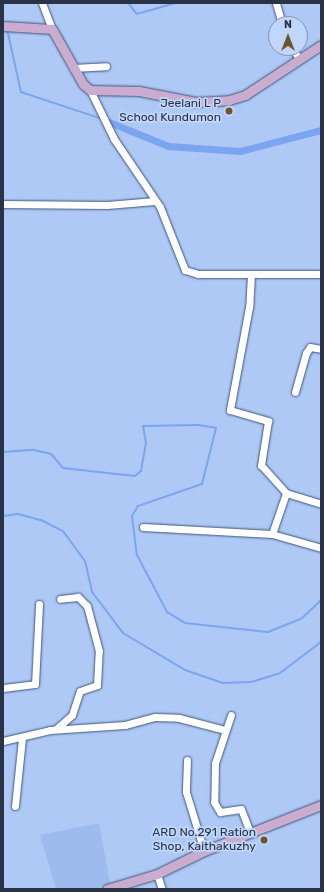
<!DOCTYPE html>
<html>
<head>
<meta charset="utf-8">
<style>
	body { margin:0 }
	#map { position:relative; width:324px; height:892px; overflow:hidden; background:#aec9f6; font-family:Rubik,sans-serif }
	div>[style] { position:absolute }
	.built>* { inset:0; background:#9ebbed }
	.stream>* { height:2px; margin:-1px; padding:0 1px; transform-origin:1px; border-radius:1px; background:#7ba5ef }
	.canal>* { height:7px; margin:-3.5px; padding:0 3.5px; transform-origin:3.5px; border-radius:3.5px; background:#7ba5ef }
	.roads { filter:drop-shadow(0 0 1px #3f557c) drop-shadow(0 0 1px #3f557c) }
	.minor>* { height:7px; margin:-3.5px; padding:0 3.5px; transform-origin:3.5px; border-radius:3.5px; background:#fff }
	.major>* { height:9px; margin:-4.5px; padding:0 4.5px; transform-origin:4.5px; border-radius:4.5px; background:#caaccf }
	.dots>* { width:11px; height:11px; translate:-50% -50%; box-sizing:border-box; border:2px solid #c0d6fa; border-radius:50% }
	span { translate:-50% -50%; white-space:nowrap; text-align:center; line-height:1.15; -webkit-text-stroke:3.5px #c0d6fa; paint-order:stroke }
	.poi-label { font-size:12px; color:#293345 }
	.right { translate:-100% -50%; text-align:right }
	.frame { position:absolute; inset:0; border:4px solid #293345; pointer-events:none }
	.north { position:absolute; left:268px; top:16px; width:40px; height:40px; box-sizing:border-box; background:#c0d6fa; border:1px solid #8495b2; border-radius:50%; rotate:0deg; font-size:11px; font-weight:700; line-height:16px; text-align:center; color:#293345 }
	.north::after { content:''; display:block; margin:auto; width:14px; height:18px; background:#6e5526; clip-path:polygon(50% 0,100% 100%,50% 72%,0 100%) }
</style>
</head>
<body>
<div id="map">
	<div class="built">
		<i style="clip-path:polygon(99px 823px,110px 883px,96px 889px,56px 889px,40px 835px)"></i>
	</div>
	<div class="stream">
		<i style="left:128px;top:3px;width:14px;rotate:51deg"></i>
		<i style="left:137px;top:14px;width:40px;rotate:-16deg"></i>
		<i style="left:7px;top:29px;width:65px;rotate:77.5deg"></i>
		<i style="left:21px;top:92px;width:82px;rotate:18.4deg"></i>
		<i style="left:3px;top:452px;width:31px;rotate:-4deg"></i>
		<i style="left:34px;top:450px;width:17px;rotate:13deg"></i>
		<i style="left:51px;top:454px;width:18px;rotate:49deg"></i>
		<i style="left:63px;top:468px;width:72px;rotate:6.3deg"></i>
		<i style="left:135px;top:476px;width:8px;rotate:-40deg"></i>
		<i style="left:141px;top:471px;width:28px;rotate:-80deg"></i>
		<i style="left:146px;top:443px;width:17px;rotate:-100deg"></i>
		<i style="left:143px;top:426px;width:55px;rotate:-1deg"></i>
		<i style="left:198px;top:425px;width:18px;rotate:9deg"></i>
		<i style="left:216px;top:428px;width:58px;rotate:104deg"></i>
		<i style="left:202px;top:484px;width:68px;rotate:161deg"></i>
		<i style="left:138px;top:506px;width:12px;rotate:121deg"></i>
		<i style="left:132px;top:516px;width:39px;rotate:83deg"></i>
		<i style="left:137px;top:555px;width:64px;rotate:62.2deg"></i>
		<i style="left:167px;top:612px;width:21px;rotate:31deg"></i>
		<i style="left:185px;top:623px;width:83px;rotate:6.2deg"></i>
		<i style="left:268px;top:632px;width:37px;rotate:-22deg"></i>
		<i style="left:302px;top:618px;width:26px;rotate:-43deg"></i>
		<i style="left:3px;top:516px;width:15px;rotate:-8deg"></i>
		<i style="left:18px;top:514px;width:24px;rotate:15deg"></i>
		<i style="left:41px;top:520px;width:25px;rotate:27deg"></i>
		<i style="left:63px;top:531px;width:37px;rotate:54deg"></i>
		<i style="left:85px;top:561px;width:32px;rotate:77deg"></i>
		<i style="left:92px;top:592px;width:51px;rotate:52.9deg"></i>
		<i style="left:123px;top:633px;width:72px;rotate:30.8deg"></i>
		<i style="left:185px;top:670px;width:40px;rotate:18.9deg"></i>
		<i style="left:223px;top:683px;width:28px;rotate:-2deg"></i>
		<i style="left:251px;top:682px;width:30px;rotate:-17deg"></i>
		<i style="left:280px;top:673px;width:51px;rotate:-37.1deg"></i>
	</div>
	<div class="canal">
		<i style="left:109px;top:122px;width:64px;rotate:22.1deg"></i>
		<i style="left:168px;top:146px;width:72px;rotate:4deg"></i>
		<i style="left:240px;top:151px;width:84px;rotate:-14.5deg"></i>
	</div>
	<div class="roads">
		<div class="minor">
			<i style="left:42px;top:3px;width:28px;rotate:69deg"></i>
			<i style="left:276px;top:3px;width:22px;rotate:74deg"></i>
			<i style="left:292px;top:48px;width:14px;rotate:56deg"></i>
			<i style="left:73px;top:68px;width:33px;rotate:-3deg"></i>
			<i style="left:90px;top:90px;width:55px;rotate:63.9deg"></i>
			<i style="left:114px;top:139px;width:82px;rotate:55.9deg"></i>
			<i style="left:160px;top:207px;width:68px;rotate:68.4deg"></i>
			<i style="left:185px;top:270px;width:14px;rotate:17deg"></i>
			<i style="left:198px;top:274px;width:123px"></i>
			<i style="left:3px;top:204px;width:104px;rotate:0.6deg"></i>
			<i style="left:107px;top:205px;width:48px;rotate:-4.8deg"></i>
			<i style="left:251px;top:274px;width:33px;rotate:93deg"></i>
			<i style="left:249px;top:307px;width:105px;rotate:100.5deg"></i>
			<i style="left:230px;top:410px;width:40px;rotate:16deg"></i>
			<i style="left:268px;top:421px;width:45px;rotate:99deg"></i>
			<i style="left:261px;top:465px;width:38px;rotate:48deg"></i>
			<i style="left:295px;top:392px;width:41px;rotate:-74.2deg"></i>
			<i style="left:306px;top:353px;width:7px;rotate:-56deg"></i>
			<i style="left:310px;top:347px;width:11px;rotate:10deg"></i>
			<i style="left:143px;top:527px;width:129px;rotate:3.1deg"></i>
			<i style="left:272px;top:534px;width:43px;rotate:-71.1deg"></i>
			<i style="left:286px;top:493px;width:37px;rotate:17deg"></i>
			<i style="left:272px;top:534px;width:51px;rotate:15.9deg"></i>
			<i style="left:3px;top:688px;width:32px;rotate:-7deg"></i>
			<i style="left:35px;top:684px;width:80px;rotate:-87.1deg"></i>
			<i style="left:231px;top:715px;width:51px;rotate:108.4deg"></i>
			<i style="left:215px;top:763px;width:39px;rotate:91deg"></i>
			<i style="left:214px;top:802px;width:12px;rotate:59deg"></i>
			<i style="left:220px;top:812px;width:21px;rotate:-8deg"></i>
			<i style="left:241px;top:809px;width:26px;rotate:69deg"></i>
			<i style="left:56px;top:729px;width:21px;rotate:-41deg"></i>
			<i style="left:72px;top:715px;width:25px;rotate:-72deg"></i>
			<i style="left:80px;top:691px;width:18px;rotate:-19deg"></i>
			<i style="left:97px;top:685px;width:34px;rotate:-87deg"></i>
			<i style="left:99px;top:651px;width:47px;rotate:-104.9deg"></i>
			<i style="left:87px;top:606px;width:13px;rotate:-135deg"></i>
			<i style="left:78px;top:597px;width:18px;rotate:174deg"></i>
			<i style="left:3px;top:741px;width:48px;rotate:-13.2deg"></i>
			<i style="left:50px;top:730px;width:75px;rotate:-3.8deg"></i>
			<i style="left:125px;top:725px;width:31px;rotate:-15deg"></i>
			<i style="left:155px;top:717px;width:24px;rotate:2deg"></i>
			<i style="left:179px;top:718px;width:48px;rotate:14.6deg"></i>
			<i style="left:187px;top:760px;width:32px;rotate:92deg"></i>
			<i style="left:186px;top:792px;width:62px;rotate:73deg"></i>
			<i style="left:15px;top:806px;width:68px;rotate:-84.1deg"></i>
			<i style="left:157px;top:874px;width:16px;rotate:72deg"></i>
		</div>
		<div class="major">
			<i style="left:3px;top:26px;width:49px;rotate:3.5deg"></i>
			<i style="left:52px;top:29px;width:63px;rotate:60.6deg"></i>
			<i style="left:83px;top:84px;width:9px;rotate:41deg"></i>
			<i style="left:90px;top:90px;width:49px;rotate:1.2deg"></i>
			<i style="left:139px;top:91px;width:58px;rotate:10.9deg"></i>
			<i style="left:196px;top:102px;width:33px;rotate:-3deg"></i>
			<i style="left:229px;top:100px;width:17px;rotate:-17deg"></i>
			<i style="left:245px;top:95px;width:91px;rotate:-33.3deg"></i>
			<i style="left:107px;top:889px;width:52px;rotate:-16.7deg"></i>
			<i style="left:157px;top:874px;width:52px;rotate:-26.1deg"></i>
			<i style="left:204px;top:851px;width:126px;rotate:-21.5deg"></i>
		</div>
	</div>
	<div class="dots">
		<i style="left:229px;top:111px;background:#6e5526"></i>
		<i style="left:264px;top:840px;background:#6e5526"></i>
	</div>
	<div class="poi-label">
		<span class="right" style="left:221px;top:111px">Jeelani L P<br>School Kundumon</span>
		<span class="right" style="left:256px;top:840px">ARD No.291 Ration<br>Shop, Kaithakuzhy</span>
	</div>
	<div class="frame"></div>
	<div class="north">N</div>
</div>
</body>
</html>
